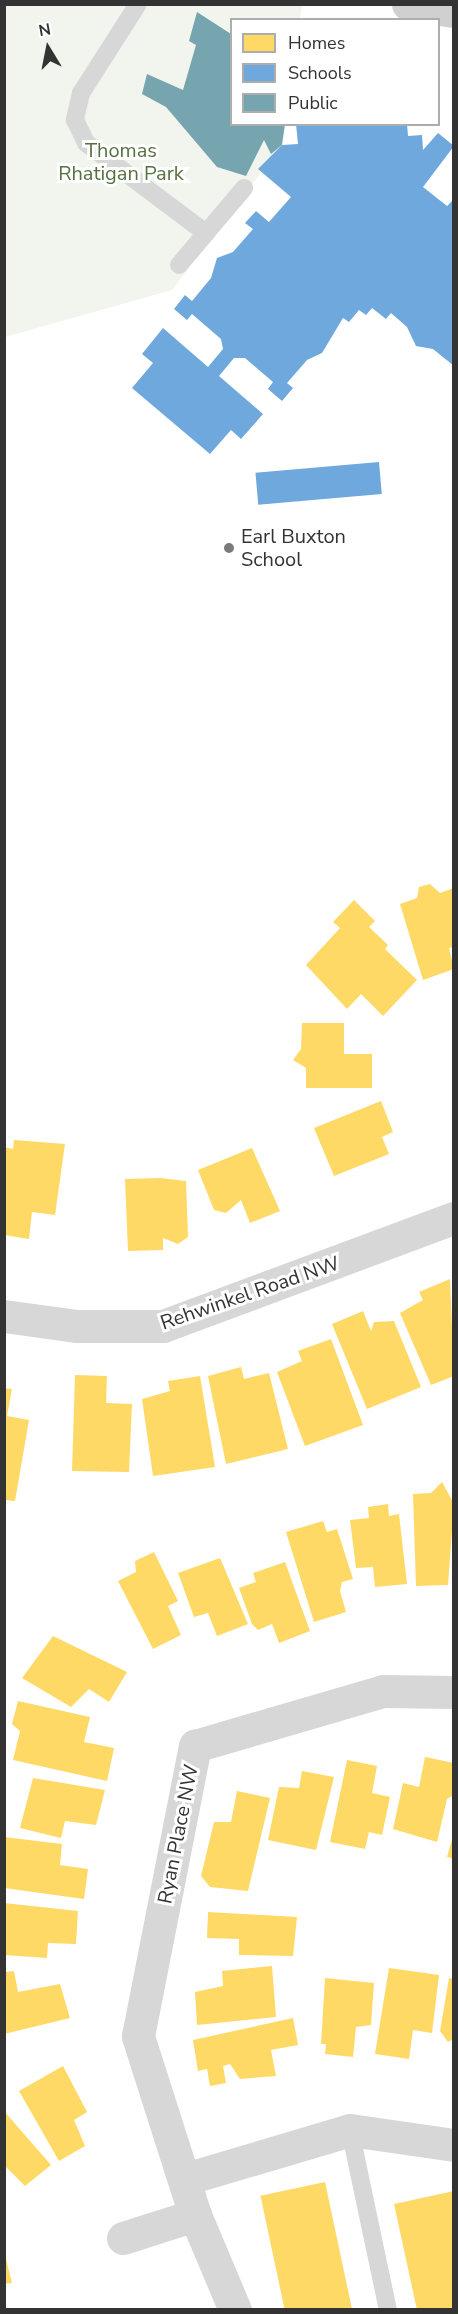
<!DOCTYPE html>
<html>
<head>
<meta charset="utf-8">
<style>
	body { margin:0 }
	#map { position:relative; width:458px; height:2314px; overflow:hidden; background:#fff; font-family:"Nunito Sans",sans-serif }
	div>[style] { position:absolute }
	.green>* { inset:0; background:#f1f5ed }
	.homes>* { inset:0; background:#ffd966; transform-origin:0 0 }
	.schools>* { inset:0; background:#6fa8dc; transform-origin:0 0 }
	.public>* { inset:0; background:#76a5af }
	.lane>* { height:18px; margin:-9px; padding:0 9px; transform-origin:9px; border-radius:9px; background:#d7d7d7 }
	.street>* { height:33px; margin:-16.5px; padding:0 16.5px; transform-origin:16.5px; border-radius:16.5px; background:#d7d7d7 }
	.secondary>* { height:33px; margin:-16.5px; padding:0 16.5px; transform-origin:16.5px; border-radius:16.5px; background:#d0d0d0 }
	.dots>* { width:16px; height:16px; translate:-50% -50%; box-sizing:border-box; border:3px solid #fff; border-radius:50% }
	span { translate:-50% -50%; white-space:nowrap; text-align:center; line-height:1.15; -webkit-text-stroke:6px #fff; paint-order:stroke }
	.park-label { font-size:20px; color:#56703f }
	.poi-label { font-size:20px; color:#333 }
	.left { translate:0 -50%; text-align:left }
	.street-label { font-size:20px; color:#333 }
	.frame { position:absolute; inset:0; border:6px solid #333; pointer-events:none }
	.legend { position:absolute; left:230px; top:18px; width:210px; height:108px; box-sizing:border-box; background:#fff; border:2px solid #adadad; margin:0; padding:8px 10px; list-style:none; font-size:18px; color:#333 }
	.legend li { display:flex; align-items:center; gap:12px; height:30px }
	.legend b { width:30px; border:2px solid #adadad }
	.north { position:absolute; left:18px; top:18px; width:60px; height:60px; -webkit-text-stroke:4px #fff; paint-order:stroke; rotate:350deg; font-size:16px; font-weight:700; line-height:24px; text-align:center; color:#333 }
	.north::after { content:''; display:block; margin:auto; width:21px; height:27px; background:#333; clip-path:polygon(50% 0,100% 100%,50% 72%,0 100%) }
</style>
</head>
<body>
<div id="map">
	<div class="green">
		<i style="clip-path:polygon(5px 5px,302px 5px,300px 19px,231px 20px,231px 124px,285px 125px,282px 145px,172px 290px,5px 337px)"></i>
	</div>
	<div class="homes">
		<i style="clip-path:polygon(430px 884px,440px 893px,454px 888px,454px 947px,449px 948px,454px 969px,423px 980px,400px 904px,417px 898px,419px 887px)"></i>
		<i style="clip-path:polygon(354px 900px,375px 921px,369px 927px,388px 945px,385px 949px,417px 980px,383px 1016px,361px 994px,347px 1009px,306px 965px,340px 928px,333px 922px)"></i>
		<i style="clip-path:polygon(302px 1023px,344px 1023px,344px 1054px,372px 1054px,372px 1088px,306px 1088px,306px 1068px,293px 1060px,301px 1049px)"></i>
		<i style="clip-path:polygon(381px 1101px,393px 1132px,382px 1137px,389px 1154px,334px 1176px,314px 1128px)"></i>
		<i style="clip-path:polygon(14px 1140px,65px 1144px,55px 1215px,32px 1212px,29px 1239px,4px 1235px,4px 1147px,13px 1149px)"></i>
		<i style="clip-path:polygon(252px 1148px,280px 1211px,250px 1223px,241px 1200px,226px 1213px,214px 1210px,198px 1170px)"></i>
		<i style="clip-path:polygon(160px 1178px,186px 1181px,188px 1237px,178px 1244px,163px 1238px,163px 1250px,128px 1251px,125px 1179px)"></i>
		<i style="clip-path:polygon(450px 1279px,454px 1376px,431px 1385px,400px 1313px,423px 1300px,419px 1292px)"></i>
		<i style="clip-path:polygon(363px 1311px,371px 1331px,374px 1322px,394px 1321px,421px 1387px,367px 1409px,332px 1324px)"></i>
		<i style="clip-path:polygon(331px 1339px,363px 1425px,305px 1446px,277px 1372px,302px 1361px,298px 1351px)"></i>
		<i style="clip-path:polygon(241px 1367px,244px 1379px,269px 1373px,288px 1449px,226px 1464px,208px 1376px)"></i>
		<i style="clip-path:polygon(75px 1375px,107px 1376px,106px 1403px,132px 1404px,129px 1472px,72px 1471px)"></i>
		<i style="clip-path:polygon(200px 1376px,215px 1467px,153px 1476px,142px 1399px,170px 1391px,168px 1381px)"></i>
		<i style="clip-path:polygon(4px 1388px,12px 1389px,7px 1416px,29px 1420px,15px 1501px,4px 1500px)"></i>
		<i style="clip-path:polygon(442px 1482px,454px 1504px,448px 1585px,416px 1586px,413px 1494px,431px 1493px)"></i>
		<i style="clip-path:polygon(388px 1504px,389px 1516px,399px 1514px,407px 1584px,375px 1587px,373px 1567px,356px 1568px,350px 1520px,369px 1518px,368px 1507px)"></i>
		<i style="clip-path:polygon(323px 1521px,327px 1532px,337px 1529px,353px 1579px,342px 1582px,340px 1591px,346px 1612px,314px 1622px,286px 1532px)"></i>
		<i style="clip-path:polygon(154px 1552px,178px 1601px,168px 1606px,181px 1635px,153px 1649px,118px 1581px,136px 1572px,135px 1561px)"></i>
		<i style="clip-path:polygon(220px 1558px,248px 1624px,217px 1636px,208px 1613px,194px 1617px,178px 1573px)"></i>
		<i style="clip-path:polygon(285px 1562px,310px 1631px,279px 1643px,272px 1624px,258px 1630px,252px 1624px,239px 1588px,256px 1582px,253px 1573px)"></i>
		<i style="clip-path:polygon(53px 1636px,127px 1672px,109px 1702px,89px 1689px,71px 1707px,22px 1678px)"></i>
		<i style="clip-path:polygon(18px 1701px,90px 1717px,84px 1742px,114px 1748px,107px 1781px,13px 1760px,20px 1731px,12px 1724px)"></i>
		<i style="clip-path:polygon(425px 1757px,454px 1763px,454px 1795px,447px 1799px,437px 1842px,393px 1829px,403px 1783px,419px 1787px)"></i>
		<i style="clip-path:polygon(347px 1760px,377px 1766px,372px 1793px,390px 1797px,382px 1835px,369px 1832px,365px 1849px,330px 1842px)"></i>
		<i style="clip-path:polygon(302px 1771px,334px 1777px,316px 1850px,268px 1840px,279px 1787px,299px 1788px)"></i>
		<i style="clip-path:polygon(33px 1778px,105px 1790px,96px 1825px,65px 1821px,61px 1838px,20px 1828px)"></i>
		<i style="clip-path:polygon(237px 1791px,270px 1798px,248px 1891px,210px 1887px,201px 1876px,214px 1822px,231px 1822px)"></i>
		<i style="clip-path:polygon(453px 1836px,454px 1836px,454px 1859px,447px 1857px)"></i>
		<i style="clip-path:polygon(4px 1837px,62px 1844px,60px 1865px,88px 1869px,84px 1899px,4px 1888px)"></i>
		<i style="clip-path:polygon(4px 1903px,78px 1911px,76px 1944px,48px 1943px,47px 1958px,4px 1955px)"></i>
		<i style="clip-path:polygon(208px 1912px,297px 1917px,293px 1956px,239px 1955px,239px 1939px,207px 1938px)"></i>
		<i style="clip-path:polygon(272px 1966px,276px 2017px,197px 2025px,195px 1992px,223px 1986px,222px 1971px)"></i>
		<i style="clip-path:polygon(389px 1968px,439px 1975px,432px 2033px,413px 2030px,409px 2059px,375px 2054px)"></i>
		<i style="clip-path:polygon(14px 1971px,18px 1992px,60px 1984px,70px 2018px,4px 2034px,4px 1972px)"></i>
		<i style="clip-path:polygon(325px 1978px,374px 1983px,371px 2025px,356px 2027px,353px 2057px,325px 2054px,326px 2044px,321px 2044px)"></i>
		<i style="clip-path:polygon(449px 1978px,454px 1979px,454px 2039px,448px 2042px,440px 2031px)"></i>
		<i style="clip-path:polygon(293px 2018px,298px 2045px,271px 2050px,276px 2076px,240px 2079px,230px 2064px,223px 2066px,226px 2083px,210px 2086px,207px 2069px,198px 2071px,193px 2040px)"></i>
		<i style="clip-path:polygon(63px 2066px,87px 2112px,74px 2120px,85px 2146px,59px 2161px,19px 2091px)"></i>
		<i style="clip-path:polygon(4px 2111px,51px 2165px,25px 2186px,4px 2165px)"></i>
		<i style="left:325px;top:2182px;width:131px;height:66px;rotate:78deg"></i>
		<i style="clip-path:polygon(454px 2191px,454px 2310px,417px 2310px,394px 2204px)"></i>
		<i style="clip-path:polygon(5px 2255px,12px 2283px,4px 2284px,4px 2256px)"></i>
	</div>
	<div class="schools">
		<i style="clip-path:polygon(296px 124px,407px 124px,408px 136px,422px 135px,423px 150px,438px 133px,454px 146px,423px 187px,447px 206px,454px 199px,454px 366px,433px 349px,416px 346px,407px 327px,391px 313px,386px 319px,372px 308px,366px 315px,359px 310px,349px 322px,343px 318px,322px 353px,307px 360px,287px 383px,293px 388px,282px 401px,268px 389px,273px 382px,245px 358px,234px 358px,219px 376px,263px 414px,241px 439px,231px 430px,210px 454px,132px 388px,153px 363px,142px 354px,163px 328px,208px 367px,223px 349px,221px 339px,192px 314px,187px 320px,174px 309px,185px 295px,192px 301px,211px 278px,217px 258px,233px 252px,253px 229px,245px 223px,256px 211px,269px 222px,291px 197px,258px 169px,282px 145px,298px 144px)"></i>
		<i style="left:379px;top:462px;width:32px;height:124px;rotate:85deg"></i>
	</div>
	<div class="public">
		<i style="clip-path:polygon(197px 12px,231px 34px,231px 124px,285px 124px,282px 145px,271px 154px,264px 140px,246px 176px,217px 167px,166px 107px,142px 94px,147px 74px,183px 90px,196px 45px,189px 41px)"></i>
	</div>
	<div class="lane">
		<i style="left:138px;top:4px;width:106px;rotate:122.6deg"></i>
		<i style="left:81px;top:93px;width:28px;rotate:103deg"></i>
		<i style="left:75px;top:120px;width:25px;rotate:64deg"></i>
		<i style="left:86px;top:143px;width:150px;rotate:36.9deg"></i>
		<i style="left:206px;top:233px;width:59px;rotate:-49.8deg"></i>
		<i style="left:179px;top:265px;width:42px;rotate:-49.8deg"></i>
		<i style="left:350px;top:2130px;width:184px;rotate:78.1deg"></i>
	</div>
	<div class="street">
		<i style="left:4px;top:1316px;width:74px;rotate:7.8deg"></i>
		<i style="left:77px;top:1326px;width:86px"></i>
		<i style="left:163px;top:1326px;width:310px;rotate:-20.4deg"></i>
		<i style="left:185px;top:2179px;width:172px;rotate:-16.5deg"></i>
		<i style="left:350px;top:2130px;width:105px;rotate:8.2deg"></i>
		<i style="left:123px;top:2238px;width:76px;rotate:-17.7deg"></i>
		<i style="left:235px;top:2310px;width:103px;rotate:-112.8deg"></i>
		<i style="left:195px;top:2215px;width:188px;rotate:-107.7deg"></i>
		<i style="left:138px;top:2036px;width:296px;rotate:-78.9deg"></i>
		<i style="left:195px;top:1746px;width:196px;rotate:-16.3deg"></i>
		<i style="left:383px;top:1691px;width:71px;rotate:0.8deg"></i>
	</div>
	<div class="secondary">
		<i style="left:408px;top:4px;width:47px;rotate:8.7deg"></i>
	</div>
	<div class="dots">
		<i style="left:229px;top:548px;background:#7a7a7a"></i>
	</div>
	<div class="park-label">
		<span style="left:121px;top:162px">Thomas<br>Rhatigan Park</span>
	</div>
	<div class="poi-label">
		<span class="left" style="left:241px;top:548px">Earl Buxton<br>School</span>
	</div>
	<div class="street-label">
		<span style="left:250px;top:1293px;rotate:-19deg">Rehwinkel Road NW</span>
		<span style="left:178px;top:1834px;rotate:-79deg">Ryan Place NW</span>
	</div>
	<div class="frame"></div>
	<ul class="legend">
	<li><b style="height:16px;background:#ffd966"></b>Homes</li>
	<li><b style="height:16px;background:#6fa8dc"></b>Schools</li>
	<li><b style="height:16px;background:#76a5af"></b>Public</li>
	</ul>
	<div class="north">N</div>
</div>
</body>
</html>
